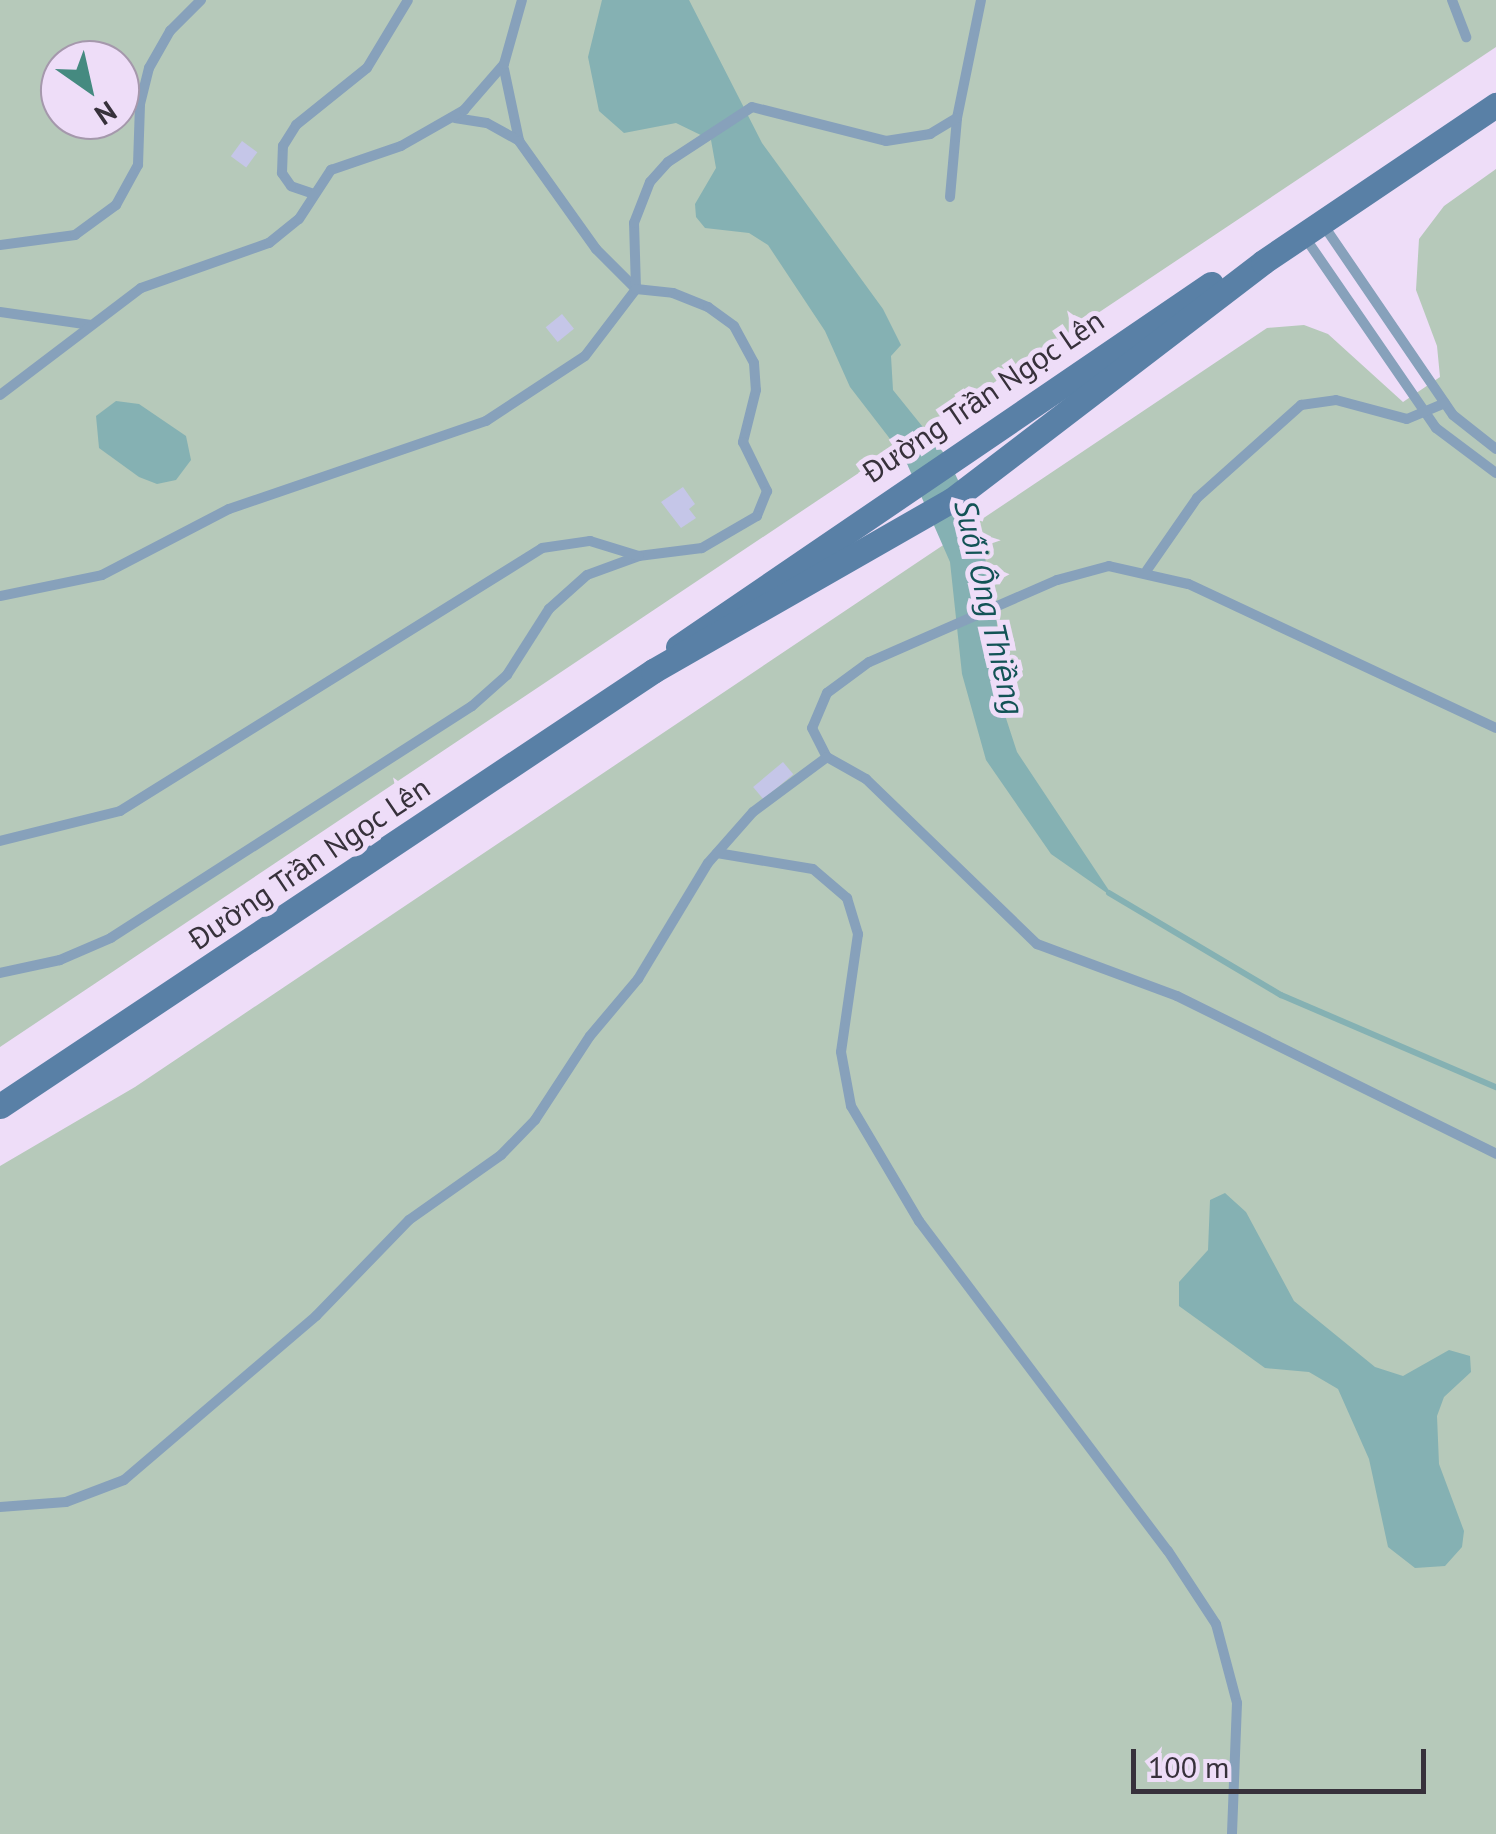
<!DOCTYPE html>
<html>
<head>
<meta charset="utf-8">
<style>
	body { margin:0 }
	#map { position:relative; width:1496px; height:1834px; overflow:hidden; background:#eeddf8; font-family:"PT Sans",sans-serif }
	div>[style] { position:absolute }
	.green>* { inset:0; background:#b6c9ba }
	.water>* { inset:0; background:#85b1b3 }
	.stream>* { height:6px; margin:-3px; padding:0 3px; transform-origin:3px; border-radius:3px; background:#85b1b3 }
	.building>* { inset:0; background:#c5c6e8; transform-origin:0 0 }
	.lane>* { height:10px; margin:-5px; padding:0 5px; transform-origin:5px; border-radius:5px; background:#87a1bb }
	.secondary>* { height:25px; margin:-12.5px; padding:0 12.5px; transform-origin:12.5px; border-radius:12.5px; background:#5980a6 }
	span { translate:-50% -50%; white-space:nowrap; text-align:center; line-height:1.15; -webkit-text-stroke:10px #eeddf8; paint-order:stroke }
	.street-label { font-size:30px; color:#37313b }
	.water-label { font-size:32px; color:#135356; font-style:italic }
	.north { position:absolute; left:40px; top:40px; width:100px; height:100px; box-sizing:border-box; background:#eeddf8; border:2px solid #a598ac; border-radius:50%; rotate:146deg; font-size:28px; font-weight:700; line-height:40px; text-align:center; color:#37313b }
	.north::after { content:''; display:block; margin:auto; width:35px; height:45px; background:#458a80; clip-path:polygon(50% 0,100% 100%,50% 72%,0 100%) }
	.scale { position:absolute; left:1131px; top:1749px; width:295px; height:45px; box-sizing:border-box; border:5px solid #37313b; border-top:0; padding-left:12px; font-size:30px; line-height:35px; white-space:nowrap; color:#37313b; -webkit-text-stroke:8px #eeddf8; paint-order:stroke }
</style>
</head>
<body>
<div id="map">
	<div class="green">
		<i style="clip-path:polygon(evenodd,0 0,1496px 0,1496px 47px,0 1047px,0 0,60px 60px,120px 60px,120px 120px,60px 120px,60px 60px)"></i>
		<i style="clip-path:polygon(1496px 169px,1496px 1834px,0 1834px,0 1166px,135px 1087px,1267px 328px,1304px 325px,1328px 334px,1403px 402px,1440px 377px,1437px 346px,1416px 290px,1419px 239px,1444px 206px)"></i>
	</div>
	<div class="water">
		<i style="clip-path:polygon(602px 0,689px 0,762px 143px,883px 309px,901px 345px,891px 356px,893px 390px,947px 457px,977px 520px,996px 610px,1002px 706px,1017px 752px,1114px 898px,1051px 854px,986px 760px,962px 674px,950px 562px,904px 457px,850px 387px,825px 331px,768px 245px,749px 233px,705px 228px,696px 217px,695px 204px,716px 168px,711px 140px,676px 123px,624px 133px,599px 111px,588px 57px)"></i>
		<i style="clip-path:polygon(116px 401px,139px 404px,186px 436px,191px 460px,176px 480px,157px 484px,139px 477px,99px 448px,96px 416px)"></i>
		<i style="clip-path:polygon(1225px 1193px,1246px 1212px,1294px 1301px,1375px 1367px,1403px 1376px,1449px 1350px,1470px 1356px,1471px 1372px,1444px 1397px,1437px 1416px,1439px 1464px,1464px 1531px,1462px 1547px,1445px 1566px,1415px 1568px,1388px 1547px,1369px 1459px,1338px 1389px,1309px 1372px,1265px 1368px,1179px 1306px,1179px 1282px,1208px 1250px,1210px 1200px)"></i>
	</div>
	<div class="stream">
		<i style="left:1109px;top:893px;width:200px;rotate:30.7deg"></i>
		<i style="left:1281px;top:995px;width:234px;rotate:23.2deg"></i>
	</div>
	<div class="building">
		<i style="left:242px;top:141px;width:19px;height:19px;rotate:36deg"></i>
		<i style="left:562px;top:314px;width:19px;height:21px;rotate:51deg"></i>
		<i style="clip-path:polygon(683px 487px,695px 504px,689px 509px,696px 518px,681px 528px,661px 502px)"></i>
		<i style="left:783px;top:762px;width:16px;height:39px;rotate:50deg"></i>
	</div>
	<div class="lane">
		<i style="left:1452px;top:0;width:40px;rotate:69deg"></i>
		<i style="left:504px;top:69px;width:73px;rotate:78.1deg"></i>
		<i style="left:455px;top:118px;width:32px;rotate:9deg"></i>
		<i style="left:487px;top:123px;width:37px;rotate:29deg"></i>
		<i style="left:519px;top:141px;width:133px;rotate:54.5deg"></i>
		<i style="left:596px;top:249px;width:55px;rotate:45deg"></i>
		<i style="left:311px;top:193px;width:21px;rotate:-161deg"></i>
		<i style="left:291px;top:186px;width:16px;rotate:-125deg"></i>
		<i style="left:282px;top:173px;width:27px;rotate:-88deg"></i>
		<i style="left:283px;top:146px;width:25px;rotate:-58deg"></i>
		<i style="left:296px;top:125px;width:91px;rotate:-38.8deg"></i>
		<i style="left:367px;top:68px;width:79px;rotate:-58.9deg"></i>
		<i style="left:950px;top:197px;width:79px;rotate:-84.9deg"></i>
		<i style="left:957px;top:118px;width:120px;rotate:-78.5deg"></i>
		<i style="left:1322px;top:223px;width:232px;rotate:55.7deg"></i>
		<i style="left:1453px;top:415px;width:55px;rotate:38.3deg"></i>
		<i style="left:1304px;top:236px;width:233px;rotate:55.5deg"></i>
		<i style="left:1436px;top:428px;width:75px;rotate:36.9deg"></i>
		<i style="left:0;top:245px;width:76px;rotate:-7.6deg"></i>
		<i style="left:75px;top:235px;width:51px;rotate:-36.2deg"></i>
		<i style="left:116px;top:205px;width:46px;rotate:-61.2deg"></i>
		<i style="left:138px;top:165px;width:61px;rotate:-88.1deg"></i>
		<i style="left:140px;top:104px;width:37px;rotate:-76deg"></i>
		<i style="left:149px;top:68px;width:43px;rotate:-60.4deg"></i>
		<i style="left:170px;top:31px;width:44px;rotate:-45deg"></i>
		<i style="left:636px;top:289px;width:66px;rotate:-91.7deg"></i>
		<i style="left:634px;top:223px;width:44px;rotate:-68.7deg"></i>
		<i style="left:650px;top:182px;width:27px;rotate:-48deg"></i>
		<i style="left:668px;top:162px;width:100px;rotate:-33.2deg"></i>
		<i style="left:752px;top:107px;width:138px;rotate:14.2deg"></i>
		<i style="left:886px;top:141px;width:45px;rotate:-9deg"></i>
		<i style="left:930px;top:134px;width:31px;rotate:-31deg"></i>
		<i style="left:0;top:312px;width:92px;rotate:8.1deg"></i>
		<i style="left:0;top:395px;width:177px;rotate:-37.2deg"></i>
		<i style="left:141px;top:288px;width:136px;rotate:-19.4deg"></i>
		<i style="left:269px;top:243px;width:38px;rotate:-39deg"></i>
		<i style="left:299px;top:219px;width:59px;rotate:-56.9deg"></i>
		<i style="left:331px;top:170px;width:74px;rotate:-18.9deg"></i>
		<i style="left:401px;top:146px;width:73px;rotate:-29.7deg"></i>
		<i style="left:464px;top:110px;width:61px;rotate:-49deg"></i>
		<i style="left:504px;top:64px;width:66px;rotate:-74.3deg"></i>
		<i style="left:1147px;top:570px;width:88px;rotate:-55.2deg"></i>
		<i style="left:1197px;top:498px;width:140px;rotate:-41.8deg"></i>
		<i style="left:1301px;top:405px;width:35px;rotate:-8deg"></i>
		<i style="left:1336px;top:400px;width:73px;rotate:15deg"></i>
		<i style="left:1407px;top:419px;width:41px;rotate:-22.8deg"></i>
		<i style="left:0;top:596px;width:104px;rotate:-11.6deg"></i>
		<i style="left:102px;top:575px;width:143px;rotate:-27.5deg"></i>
		<i style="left:229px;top:509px;width:272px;rotate:-18.9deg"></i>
		<i style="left:486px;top:421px;width:118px;rotate:-33.3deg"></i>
		<i style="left:585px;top:356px;width:84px;rotate:-52.7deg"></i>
		<i style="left:636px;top:289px;width:37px;rotate:6deg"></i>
		<i style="left:673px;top:293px;width:38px;rotate:22deg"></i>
		<i style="left:708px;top:307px;width:32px;rotate:36deg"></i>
		<i style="left:734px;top:326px;width:42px;rotate:61.6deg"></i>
		<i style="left:754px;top:363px;width:27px;rotate:86deg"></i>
		<i style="left:756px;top:390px;width:54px;rotate:104deg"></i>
		<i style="left:743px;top:442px;width:55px;rotate:63.9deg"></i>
		<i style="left:767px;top:491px;width:27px;rotate:112deg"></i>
		<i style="left:757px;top:516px;width:64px;rotate:149.8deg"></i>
		<i style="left:702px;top:548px;width:64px;rotate:172.8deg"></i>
		<i style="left:639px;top:556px;width:55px;rotate:159.9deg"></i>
		<i style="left:587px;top:575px;width:51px;rotate:138.2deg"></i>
		<i style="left:549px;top:609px;width:78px;rotate:122.5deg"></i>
		<i style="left:507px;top:675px;width:47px;rotate:138.5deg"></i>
		<i style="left:472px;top:706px;width:429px;rotate:147.3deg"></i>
		<i style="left:111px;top:938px;width:56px;rotate:156.7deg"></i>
		<i style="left:60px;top:960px;width:61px;rotate:167.8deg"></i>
		<i style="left:1496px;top:728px;width:340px;rotate:-154.9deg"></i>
		<i style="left:1188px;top:584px;width:81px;rotate:-167.2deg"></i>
		<i style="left:1109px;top:566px;width:54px;rotate:164.9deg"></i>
		<i style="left:1057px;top:580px;width:205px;rotate:156.4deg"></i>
		<i style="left:869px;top:662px;width:52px;rotate:143.6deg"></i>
		<i style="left:827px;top:693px;width:38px;rotate:113deg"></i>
		<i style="left:812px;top:728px;width:33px;rotate:63deg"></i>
		<i style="left:827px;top:757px;width:45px;rotate:29.4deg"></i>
		<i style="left:866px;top:779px;width:238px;rotate:44deg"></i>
		<i style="left:1037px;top:944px;width:149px;rotate:20.4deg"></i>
		<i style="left:1177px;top:996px;width:356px;rotate:26.3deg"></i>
		<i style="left:0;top:841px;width:124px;rotate:-14deg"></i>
		<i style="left:120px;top:811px;width:497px;rotate:-31.9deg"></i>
		<i style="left:542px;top:548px;width:49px;rotate:-8.3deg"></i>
		<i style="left:590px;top:541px;width:51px;rotate:17deg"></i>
		<i style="left:717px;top:853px;width:97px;rotate:9.5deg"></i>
		<i style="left:813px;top:869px;width:45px;rotate:40.5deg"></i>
		<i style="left:847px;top:898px;width:38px;rotate:73deg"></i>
		<i style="left:858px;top:934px;width:119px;rotate:98.2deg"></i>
		<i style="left:841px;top:1052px;width:55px;rotate:79.5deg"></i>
		<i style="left:851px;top:1106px;width:134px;rotate:59.4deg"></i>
		<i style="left:919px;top:1221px;width:413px;rotate:53deg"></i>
		<i style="left:1168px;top:1551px;width:87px;rotate:56.7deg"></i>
		<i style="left:1216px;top:1624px;width:82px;rotate:75.1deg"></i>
		<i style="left:1237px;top:1703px;width:131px;rotate:92.2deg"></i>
		<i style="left:0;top:1507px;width:66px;rotate:-4.3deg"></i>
		<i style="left:66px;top:1502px;width:62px;rotate:-20.8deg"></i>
		<i style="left:124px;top:1480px;width:253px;rotate:-40.5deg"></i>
		<i style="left:316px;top:1316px;width:134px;rotate:-45.9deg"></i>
		<i style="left:409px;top:1220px;width:113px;rotate:-35.2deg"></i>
		<i style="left:501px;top:1155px;width:49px;rotate:-45.8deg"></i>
		<i style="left:535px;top:1120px;width:100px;rotate:-56.8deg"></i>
		<i style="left:590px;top:1036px;width:75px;rotate:-49.9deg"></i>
		<i style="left:638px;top:979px;width:135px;rotate:-58.9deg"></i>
		<i style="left:708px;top:863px;width:68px;rotate:-48.6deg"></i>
		<i style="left:753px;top:812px;width:92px;rotate:-36.6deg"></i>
	</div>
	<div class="secondary">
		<i style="left:678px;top:647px;width:645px;rotate:-34.26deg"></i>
		<i style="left:0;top:1106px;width:785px;rotate:-33.67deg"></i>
		<i style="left:653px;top:671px;width:344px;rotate:-29.8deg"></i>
		<i style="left:952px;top:500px;width:392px;rotate:-37.4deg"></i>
		<i style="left:1263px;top:262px;width:281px;rotate:-34deg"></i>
	</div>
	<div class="street-label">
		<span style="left:983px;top:396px;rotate:-34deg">Đường Trần Ngọc Lên</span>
		<span style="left:309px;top:863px;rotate:-34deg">Đường Trần Ngọc Lên</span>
	</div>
	<div class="water-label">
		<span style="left:990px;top:607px;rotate:77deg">Suối Ông Thiềng</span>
	</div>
	<div class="north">N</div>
	<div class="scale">100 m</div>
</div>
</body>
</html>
